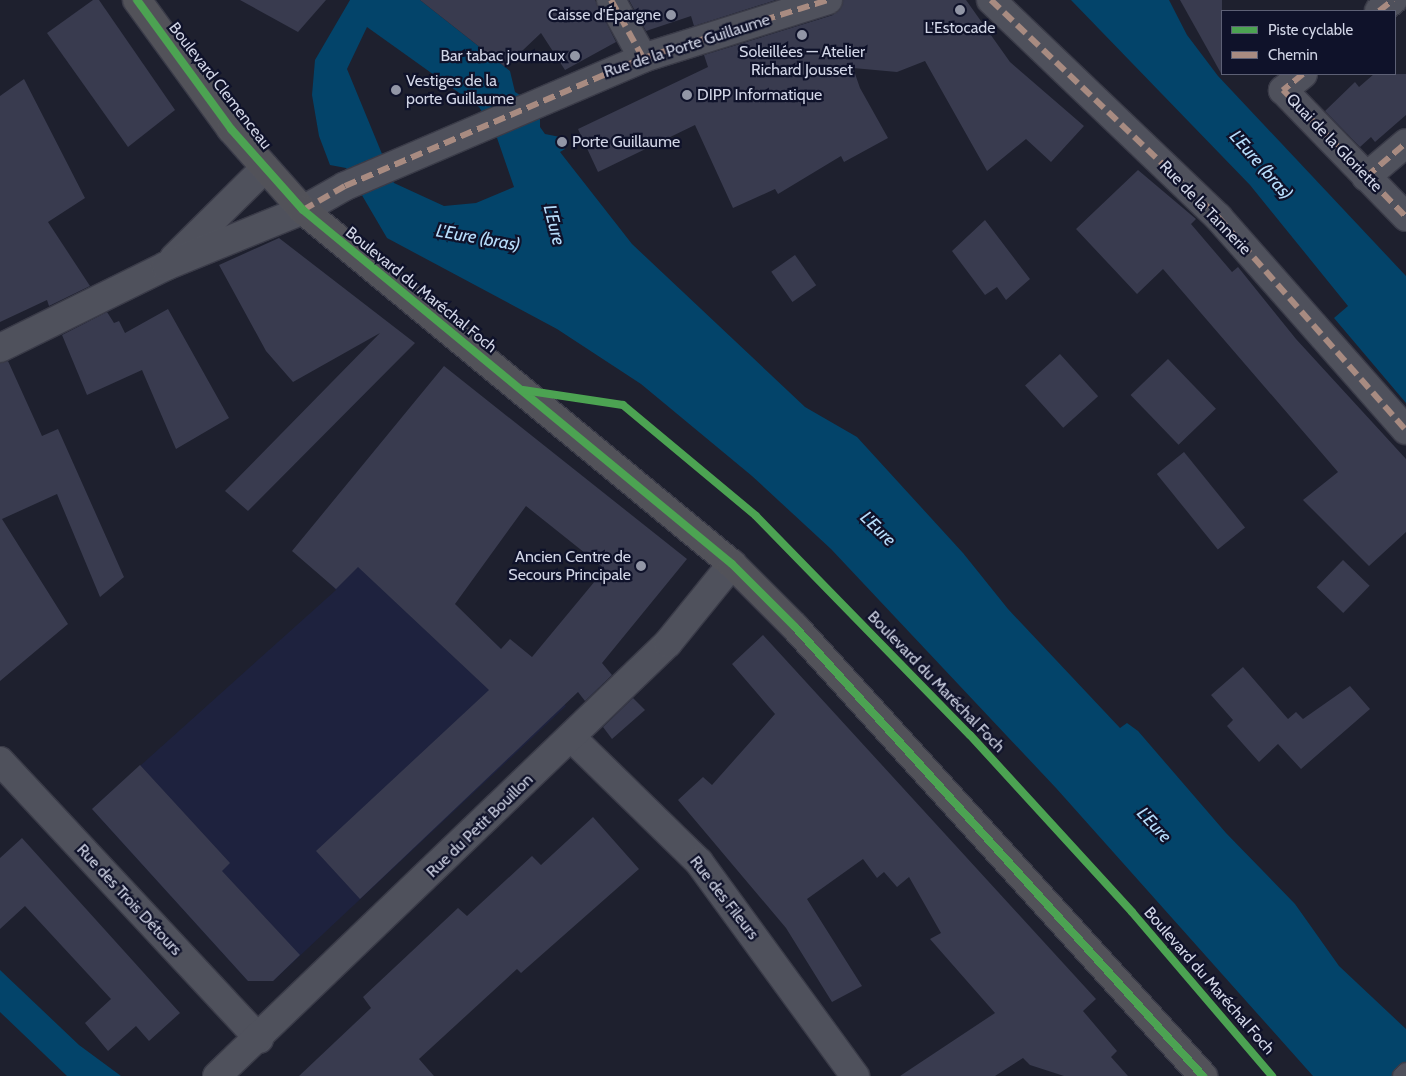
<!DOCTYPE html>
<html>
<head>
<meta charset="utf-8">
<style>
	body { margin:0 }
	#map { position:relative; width:1406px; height:1076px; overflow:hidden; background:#1e202e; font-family:Cabin,sans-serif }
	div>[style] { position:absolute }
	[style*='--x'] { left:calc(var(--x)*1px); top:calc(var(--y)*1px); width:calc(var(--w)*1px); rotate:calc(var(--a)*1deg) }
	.built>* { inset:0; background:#1e223e }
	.water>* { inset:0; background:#03446a }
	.building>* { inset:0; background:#393b4f; transform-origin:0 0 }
	.roads { filter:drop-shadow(1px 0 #3a3b48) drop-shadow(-1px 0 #3a3b48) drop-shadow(0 1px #3a3b48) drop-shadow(0 -1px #3a3b48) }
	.service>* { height:16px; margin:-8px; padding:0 8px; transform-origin:8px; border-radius:8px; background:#4f515c }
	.minor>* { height:28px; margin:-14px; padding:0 14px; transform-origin:14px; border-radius:14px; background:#4f515c }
	.tertiary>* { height:28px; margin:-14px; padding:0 14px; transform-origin:14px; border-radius:14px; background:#4f515c }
	.secondary>* { height:28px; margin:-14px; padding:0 14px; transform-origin:14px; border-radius:14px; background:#525259 }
	.quiet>* { height:6px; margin-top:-3px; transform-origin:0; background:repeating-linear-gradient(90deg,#a88b81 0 12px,transparent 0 18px) }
	.cycleway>* { height:8px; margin:-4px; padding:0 4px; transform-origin:4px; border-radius:4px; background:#4ca352 }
	.dots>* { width:14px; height:14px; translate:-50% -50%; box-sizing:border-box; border:2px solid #0f122a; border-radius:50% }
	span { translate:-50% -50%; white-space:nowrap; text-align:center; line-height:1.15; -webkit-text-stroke:4.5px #0f122a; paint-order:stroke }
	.poi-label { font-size:16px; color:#d1d5e6 }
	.right { translate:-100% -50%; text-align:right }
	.left { translate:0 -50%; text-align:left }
	.street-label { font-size:16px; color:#d1d5e6 }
	.water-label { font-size:18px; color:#b7ddfb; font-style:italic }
	.legend { position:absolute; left:1221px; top:10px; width:175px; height:65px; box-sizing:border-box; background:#0f122a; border:1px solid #5d6075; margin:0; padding:6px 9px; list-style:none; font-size:15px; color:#d1d5e6 }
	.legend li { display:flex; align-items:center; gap:10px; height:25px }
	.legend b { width:25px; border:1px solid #5d6075 }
</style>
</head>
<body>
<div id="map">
	<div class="built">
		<div style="clip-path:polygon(365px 528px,566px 706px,273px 981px,248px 981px,92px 809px,336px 590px,324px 578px)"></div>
	</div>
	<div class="water">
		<div style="clip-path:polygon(evenodd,350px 0,420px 0,510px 71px,515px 92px,540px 107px,540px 127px,545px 134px,560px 137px,565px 149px,560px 152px,632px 244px,805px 407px,857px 437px,963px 553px,1008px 609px,1120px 728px,1127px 723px,1138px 731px,1226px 833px,1295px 904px,1339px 966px,1406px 1029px,1406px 1076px,1313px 1076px,1056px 788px,831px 549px,752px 476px,641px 384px,557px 329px,387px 238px,346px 168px,330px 165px,319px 136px,312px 95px,315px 60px,350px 0,367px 27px,479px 107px,496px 135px,514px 187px,476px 203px,444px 206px,394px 183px,347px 69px,367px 27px)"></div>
		<div style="clip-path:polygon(1071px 0,1169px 0,1187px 35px,1218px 76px,1406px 276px,1406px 403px,1334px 318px,1348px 306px,1250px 185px)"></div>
		<div style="clip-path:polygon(0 970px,79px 1045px,121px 1076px,67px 1076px,0 1012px)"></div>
	</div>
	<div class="building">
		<div style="clip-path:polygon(93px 0,99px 0,175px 110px,128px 147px,47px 33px)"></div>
		<div style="clip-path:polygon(240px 0,326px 0,298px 32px)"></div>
		<div style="clip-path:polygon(420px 0,595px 0,616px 42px,565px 70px,541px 33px,505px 67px)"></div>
		<div style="clip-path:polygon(629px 0,776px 0,694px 26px,691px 16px,646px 31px)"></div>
		<div style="clip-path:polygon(843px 0,966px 0,1010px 62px,1084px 126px,1051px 162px,1026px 139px,987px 171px,925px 61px,897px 72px,853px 68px,860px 88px,888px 138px,844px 162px,841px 156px,778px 194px,775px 189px,733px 208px,695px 125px,598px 172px,578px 129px,708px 67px,704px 55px,833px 15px)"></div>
		<div style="clip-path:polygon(1180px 0,1222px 0,1222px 75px)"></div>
		<div style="clip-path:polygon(1374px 74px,1406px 74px,1406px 115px,1375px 142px,1371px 137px,1360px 147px,1325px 111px,1355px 82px,1359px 87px)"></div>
		<div style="clip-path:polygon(24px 79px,85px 198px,48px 222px,90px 286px,49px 306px,47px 300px,0 322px,0 96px)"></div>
		<div style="clip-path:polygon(1138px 170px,1196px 219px,1191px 224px,1232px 272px,1238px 267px,1296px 339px,1406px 459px,1406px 532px,1369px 566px,1303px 500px,1338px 472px,1163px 269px,1137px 294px,1076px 229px)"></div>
		<div style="clip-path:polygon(985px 220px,1030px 279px,1006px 300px,997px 287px,985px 295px,952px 251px)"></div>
		<div style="clip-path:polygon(279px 238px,415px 343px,248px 511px,225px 491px,380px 333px,293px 382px,266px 351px,219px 265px)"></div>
		<div style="left:795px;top:255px;width:37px;height:29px;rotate:55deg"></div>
		<div style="clip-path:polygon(168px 309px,229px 418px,176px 449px,142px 370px,87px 395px,62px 335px,107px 312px,114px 323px,119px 321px,125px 333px)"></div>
		<div style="left:1060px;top:354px;width:57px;height:47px;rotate:48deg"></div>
		<div style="left:1168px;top:359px;width:69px;height:52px;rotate:46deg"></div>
		<div style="clip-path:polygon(8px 361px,42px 436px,58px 429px,124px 577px,100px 597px,57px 494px,2px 519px,68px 624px,0 681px,0 363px)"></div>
		<div style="clip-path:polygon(evenodd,444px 366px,687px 559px,602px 663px,612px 675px,585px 701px,578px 692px,360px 899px,316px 851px,489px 690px,358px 567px,336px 589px,292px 551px,444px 366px,526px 506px,605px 569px,532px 657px,510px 639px,501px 649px,455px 604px,526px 506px)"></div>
		<div style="left:1184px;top:452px;width:97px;height:35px;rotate:51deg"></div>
		<div style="left:1343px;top:560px;width:37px;height:38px;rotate:44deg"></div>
		<div style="clip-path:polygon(763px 635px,1096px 999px,1083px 1011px,1117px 1051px,1111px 1057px,1128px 1076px,1064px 1076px,1030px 1065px,1023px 1058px,995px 1076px,900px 1076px,995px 1013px,930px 939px,941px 933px,909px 877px,897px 887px,884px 872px,877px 878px,863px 859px,807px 899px,862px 986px,832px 1002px,786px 928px,678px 800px,703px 777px,712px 785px,775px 714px,732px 664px)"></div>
		<div style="clip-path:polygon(1243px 667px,1288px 719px,1296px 712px,1303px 719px,1350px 686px,1370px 709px,1301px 769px,1278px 744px,1259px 762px,1227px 726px,1233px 720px,1211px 695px)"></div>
		<div style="clip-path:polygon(633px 698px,645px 710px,612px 739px,603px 727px)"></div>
		<div style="clip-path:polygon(140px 765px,230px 863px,222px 871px,300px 955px,273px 981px,248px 981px,92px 809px)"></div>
		<div style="clip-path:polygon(593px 817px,639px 869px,521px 973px,517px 969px,419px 1059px,434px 1076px,299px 1076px,371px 1008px,363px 997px,458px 908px,467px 916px,532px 856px,541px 865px)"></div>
		<div style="clip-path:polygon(22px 838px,180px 1013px,149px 1041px,136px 1026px,108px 1051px,85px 1023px,111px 999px,25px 906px,0 929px,0 858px)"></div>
	</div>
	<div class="roads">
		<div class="service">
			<div style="--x:1401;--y:1076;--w:7;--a:-45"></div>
		</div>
		<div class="minor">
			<div style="--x:611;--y:0;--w:66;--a:61.1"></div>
			<div style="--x:991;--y:0;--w:314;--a:43.7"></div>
			<div style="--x:1218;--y:217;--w:284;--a:48.6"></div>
			<div style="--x:1379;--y:11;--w:18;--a:-38"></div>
			<div style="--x:1303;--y:74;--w:26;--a:141"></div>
			<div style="--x:1283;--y:90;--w:177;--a:45.9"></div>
			<div style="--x:1366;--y:177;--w:52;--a:-40.4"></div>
			<div style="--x:303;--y:210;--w:48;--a:-29.7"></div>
			<div style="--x:345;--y:186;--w:324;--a:-23.2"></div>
			<div style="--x:643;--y:58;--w:194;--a:-17.4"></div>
			<div style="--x:572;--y:738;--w:177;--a:44.3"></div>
			<div style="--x:699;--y:862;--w:265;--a:53.9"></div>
			<div style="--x:0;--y:761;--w:380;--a:47"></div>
			<div style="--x:217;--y:1076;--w:625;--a:-43.83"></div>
			<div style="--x:668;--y:643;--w:102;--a:-51"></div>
		</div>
		<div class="tertiary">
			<div style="--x:174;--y:258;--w:128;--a:-44.7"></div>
			<div style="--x:0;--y:348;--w:185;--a:-26.3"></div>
			<div style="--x:166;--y:266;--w:148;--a:-22.2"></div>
		</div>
		<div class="secondary">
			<div style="--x:137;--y:0;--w:160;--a:53.9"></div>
			<div style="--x:231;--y:129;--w:108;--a:48.4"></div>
			<div style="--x:303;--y:210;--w:556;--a:39.53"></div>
			<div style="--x:732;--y:564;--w:89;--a:45"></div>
			<div style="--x:795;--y:627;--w:607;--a:47.74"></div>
		</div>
	</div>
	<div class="quiet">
		<div style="--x:611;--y:0;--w:66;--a:61.1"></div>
		<div style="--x:991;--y:0;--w:314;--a:43.7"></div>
		<div style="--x:1218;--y:217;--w:284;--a:48.6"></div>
		<div style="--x:1379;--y:11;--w:18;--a:-38"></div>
		<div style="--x:1303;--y:74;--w:26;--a:141"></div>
		<div style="--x:1283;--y:90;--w:177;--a:45.9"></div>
		<div style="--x:1366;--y:177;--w:52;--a:-40.4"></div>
		<div style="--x:303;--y:210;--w:48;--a:-29.7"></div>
		<div style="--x:345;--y:186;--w:324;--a:-23.2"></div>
		<div style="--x:643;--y:58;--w:194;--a:-17.4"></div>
	</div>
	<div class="cycleway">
		<div style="--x:137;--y:0;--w:160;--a:53.9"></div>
		<div style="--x:231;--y:129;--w:108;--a:48.4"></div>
		<div style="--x:303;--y:210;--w:556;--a:39.53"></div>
		<div style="--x:732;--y:564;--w:89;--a:45"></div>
		<div style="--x:795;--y:627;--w:607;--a:47.74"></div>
		<div style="--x:523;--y:390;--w:101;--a:8.5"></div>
		<div style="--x:623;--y:405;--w:173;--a:39.8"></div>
		<div style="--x:756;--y:516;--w:306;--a:45.7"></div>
		<div style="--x:970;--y:735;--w:240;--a:47.5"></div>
		<div style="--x:1132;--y:912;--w:216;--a:49.5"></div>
	</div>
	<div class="dots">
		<div style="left:960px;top:10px;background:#9296a6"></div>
		<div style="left:671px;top:15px;background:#9296a6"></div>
		<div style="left:802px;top:35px;background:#9296a6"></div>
		<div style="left:575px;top:56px;background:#9296a6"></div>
		<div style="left:396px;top:90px;background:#9296a6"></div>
		<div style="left:687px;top:95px;background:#9296a6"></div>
		<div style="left:562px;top:142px;background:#9296a6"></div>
		<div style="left:641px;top:566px;background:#9296a6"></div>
	</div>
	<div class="poi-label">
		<span class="right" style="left:661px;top:15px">Caisse d'Épargne</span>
		<span style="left:960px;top:28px">L'Estocade</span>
		<span style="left:802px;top:61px">Soleillées — Atelier<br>Richard Jousset</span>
		<span class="right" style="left:565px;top:56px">Bar tabac journaux</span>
		<span class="left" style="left:406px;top:90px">Vestiges de la<br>porte Guillaume</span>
		<span class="left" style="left:697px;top:95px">DIPP Informatique</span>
		<span class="left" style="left:572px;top:142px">Porte Guillaume</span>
		<span class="right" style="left:631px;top:566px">Ancien Centre de<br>Secours Principale</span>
	</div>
	<div class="street-label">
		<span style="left:687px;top:46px;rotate:-18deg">Rue de la Porte Guillaume</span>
		<span style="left:220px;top:86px;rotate:52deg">Boulevard Clemenceau</span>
		<span style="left:1334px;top:143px;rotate:46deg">Quai de la Gloriette</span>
		<span style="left:1205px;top:208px;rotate:46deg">Rue de la Tannerie</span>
		<span style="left:421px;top:290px;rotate:39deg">Boulevard du Maréchal Foch</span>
		<span style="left:936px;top:682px;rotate:46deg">Boulevard du Maréchal Foch</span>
		<span style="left:480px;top:826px;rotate:-44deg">Rue du Petit Bouillon</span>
		<span style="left:724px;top:898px;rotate:52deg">Rue des Fileurs</span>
		<span style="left:129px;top:900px;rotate:47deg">Rue des Trois Détours</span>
		<span style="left:1209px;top:981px;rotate:49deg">Boulevard du Maréchal Foch</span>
	</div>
	<div class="water-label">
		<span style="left:1261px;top:165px;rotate:49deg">L'Eure (bras)</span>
		<span style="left:554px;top:225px;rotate:76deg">L'Eure</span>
		<span style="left:478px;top:238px;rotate:10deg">L'Eure (bras)</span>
		<span style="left:878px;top:529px;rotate:44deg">L'Eure</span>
		<span style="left:1154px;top:825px;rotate:47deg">L'Eure</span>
	</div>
	<ul class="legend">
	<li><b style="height:6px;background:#4ca352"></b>Piste cyclable</li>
	<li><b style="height:6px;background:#a88b81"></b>Chemin</li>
	</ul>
</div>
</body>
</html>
